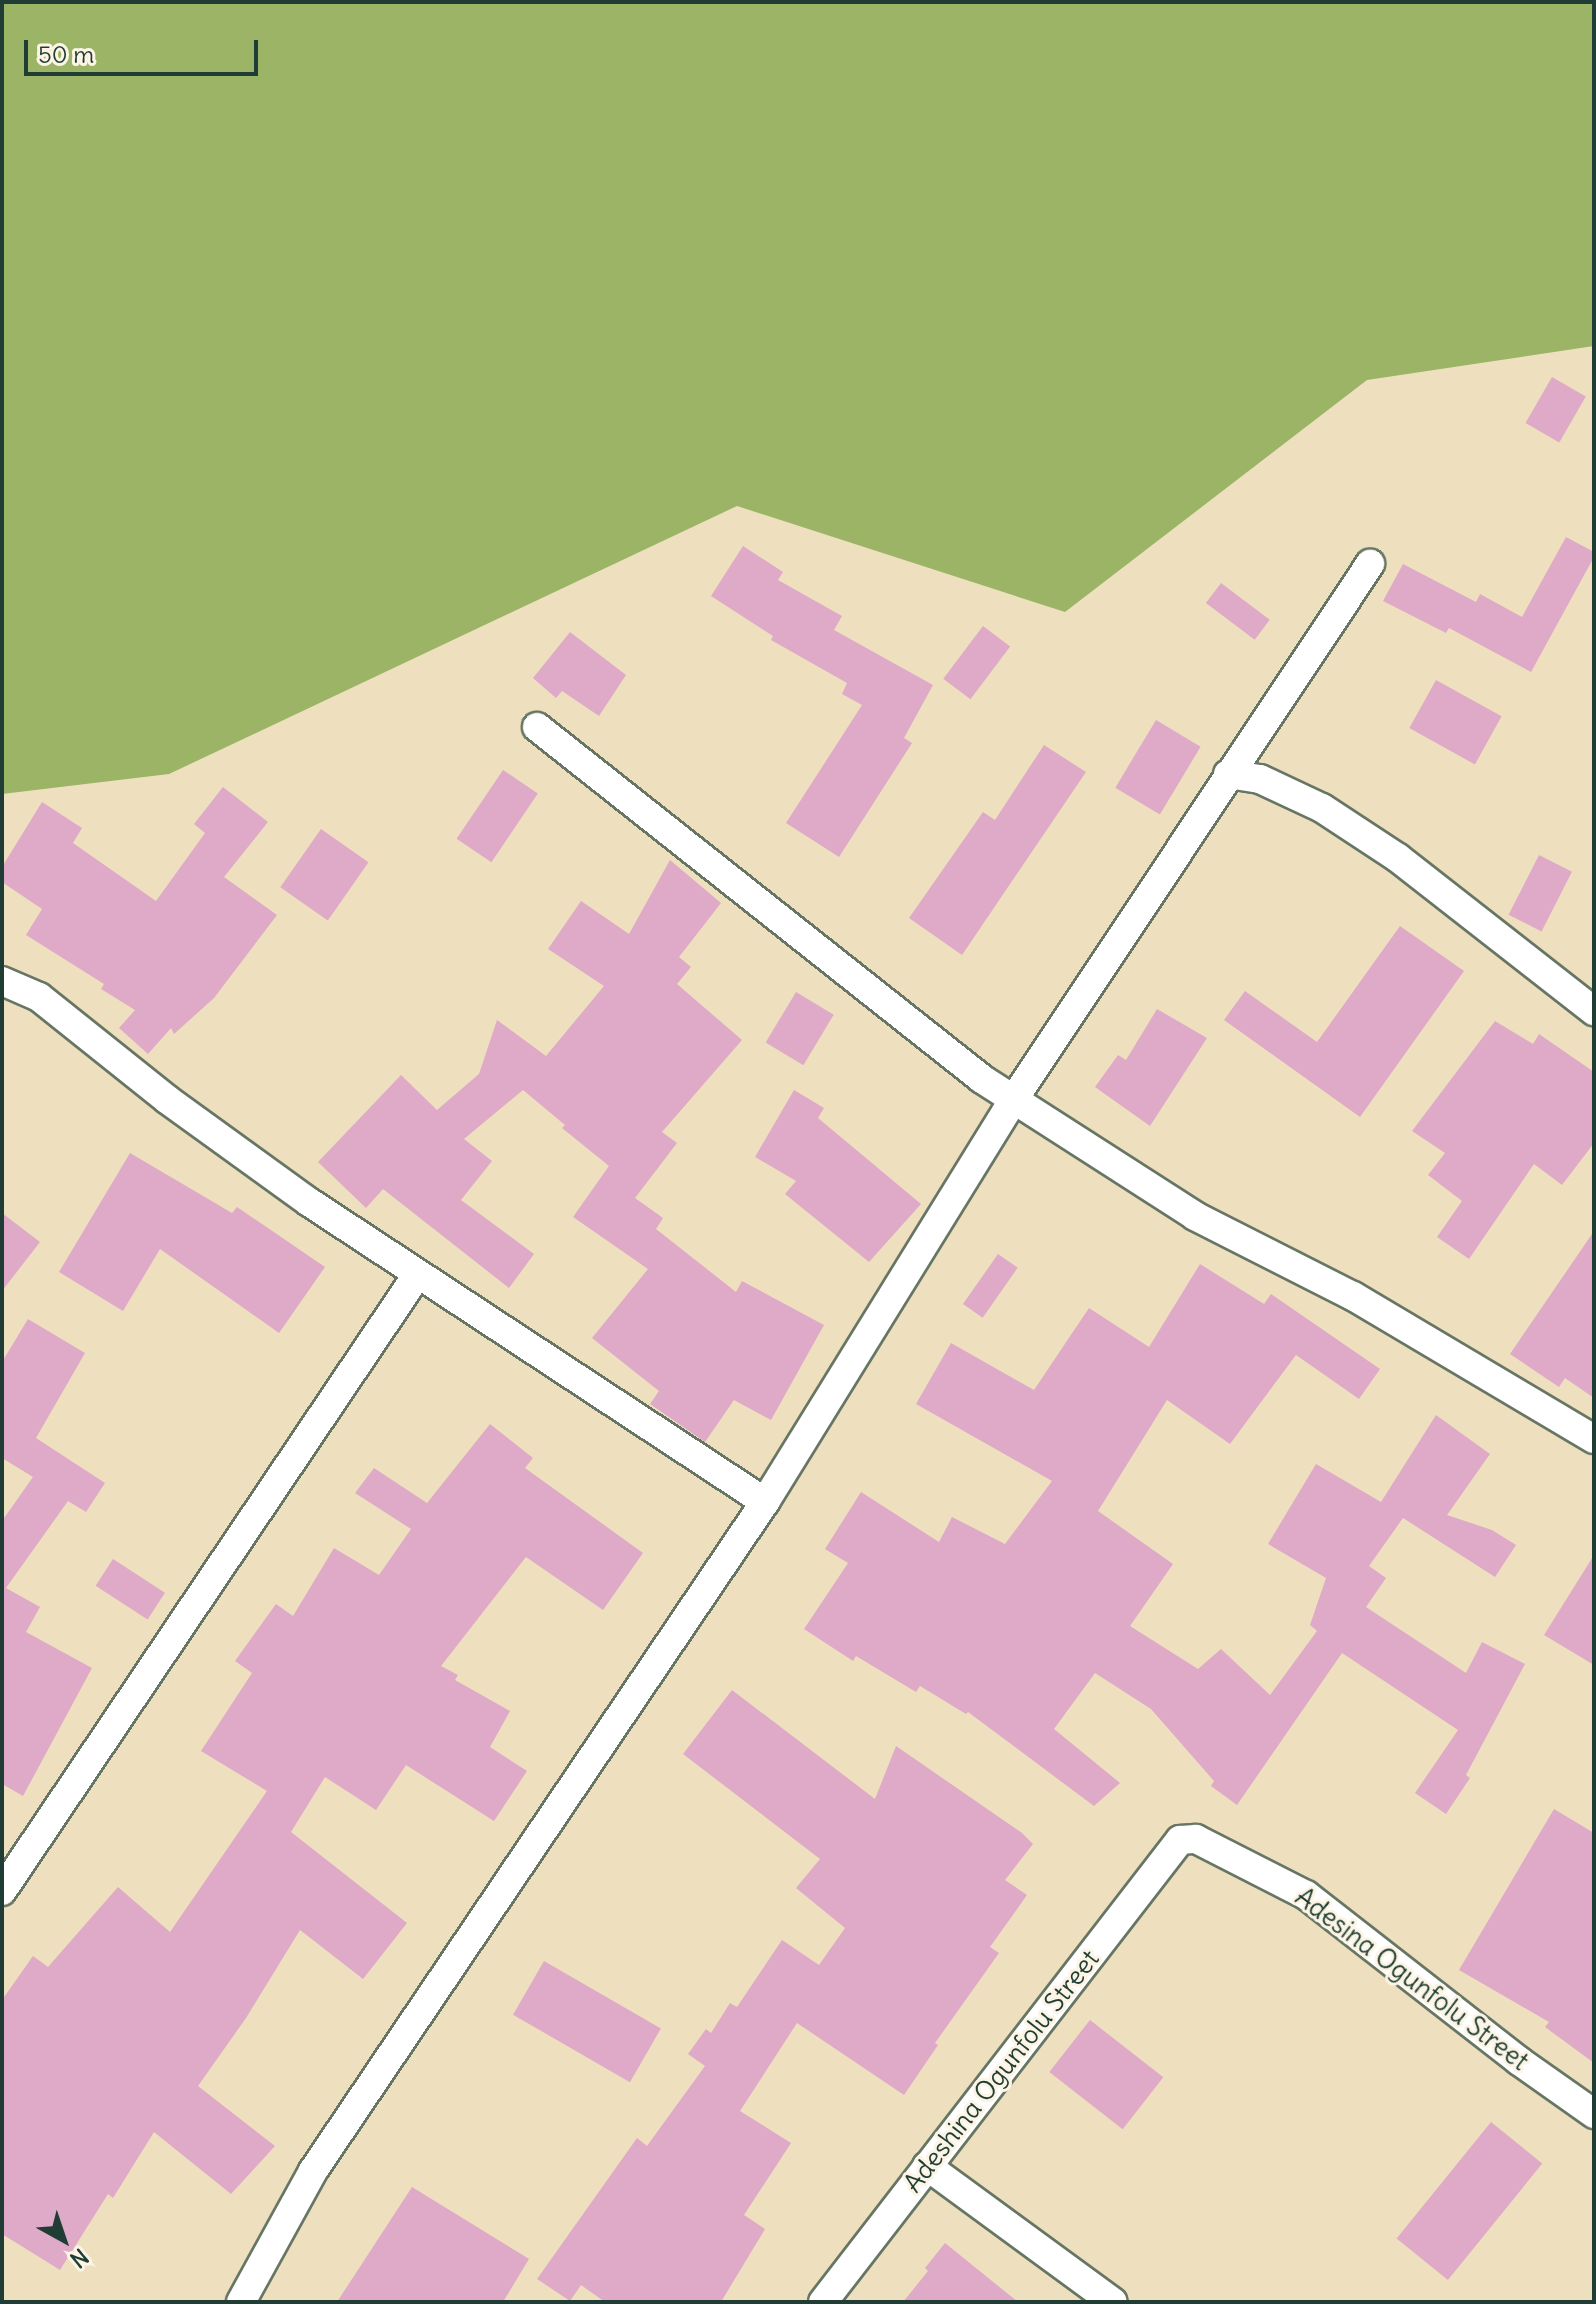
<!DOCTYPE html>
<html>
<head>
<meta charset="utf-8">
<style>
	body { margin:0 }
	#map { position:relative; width:1596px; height:2304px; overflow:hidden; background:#eee0be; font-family:Delius,sans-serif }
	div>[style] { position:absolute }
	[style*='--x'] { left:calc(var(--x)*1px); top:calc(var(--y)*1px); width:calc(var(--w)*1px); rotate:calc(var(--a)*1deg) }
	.forest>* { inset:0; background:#9bb466 }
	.building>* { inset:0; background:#dfa9c8; transform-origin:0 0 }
	.roads { filter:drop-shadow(2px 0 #677664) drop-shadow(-2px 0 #677664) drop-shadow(0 2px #677664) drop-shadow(0 -2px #677664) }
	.minor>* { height:28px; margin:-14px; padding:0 14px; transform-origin:14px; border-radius:14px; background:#fff }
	span { translate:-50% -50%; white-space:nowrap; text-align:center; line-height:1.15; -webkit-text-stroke:6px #fcf5e5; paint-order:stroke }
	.street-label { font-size:26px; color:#1f3d34 }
	.frame { position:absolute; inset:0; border:4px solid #1f3d34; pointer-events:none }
	.north { position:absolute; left:24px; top:2200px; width:80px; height:80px; -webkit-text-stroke:6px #fcf5e5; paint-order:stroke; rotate:140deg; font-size:22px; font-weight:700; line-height:32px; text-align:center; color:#1f3d34 }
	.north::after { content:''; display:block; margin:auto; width:28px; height:36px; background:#1f3d34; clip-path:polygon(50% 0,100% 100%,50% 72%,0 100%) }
	.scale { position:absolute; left:24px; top:40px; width:234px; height:36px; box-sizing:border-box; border:4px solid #1f3d34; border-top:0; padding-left:10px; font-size:24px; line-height:28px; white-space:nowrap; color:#1f3d34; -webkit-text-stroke:6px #fcf5e5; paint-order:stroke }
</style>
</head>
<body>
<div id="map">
	<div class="forest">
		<div style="clip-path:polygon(2px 2px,1594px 2px,1594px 346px,1367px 380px,1065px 612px,737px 506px,169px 774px,2px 794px)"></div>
	</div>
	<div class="building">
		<div style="left:1552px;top:377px;width:39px;height:53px;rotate:30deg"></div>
		<div style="clip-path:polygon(1566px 537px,1594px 552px,1594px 557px,1531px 672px,1449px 628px,1446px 633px,1383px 601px,1403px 564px,1476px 602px,1480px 594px,1522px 617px)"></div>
		<div style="clip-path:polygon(743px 546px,783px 572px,778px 580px,842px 616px,834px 630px,933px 685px,904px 738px,912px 743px,839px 857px,786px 823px,862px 705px,842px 694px,847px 683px,771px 640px,773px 636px,711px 596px)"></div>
		<div style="left:1221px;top:583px;width:61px;height:25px;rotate:37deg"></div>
		<div style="left:983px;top:626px;width:34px;height:66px;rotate:37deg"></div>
		<div style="clip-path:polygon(570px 632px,626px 675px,599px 716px,562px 691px,556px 698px,533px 678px)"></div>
		<div style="left:1436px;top:680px;width:75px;height:55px;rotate:29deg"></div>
		<div style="left:1156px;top:720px;width:52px;height:79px;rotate:31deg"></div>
		<div style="clip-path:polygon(1044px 745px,1086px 772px,962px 955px,909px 918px,983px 812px,995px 820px)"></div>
		<div style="left:503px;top:770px;width:42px;height:83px;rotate:34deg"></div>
		<div style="clip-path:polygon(223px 787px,268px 822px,224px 877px,277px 915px,214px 998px,174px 1034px,171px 1028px,148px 1054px,119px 1028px,135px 1010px,101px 989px,104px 984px,26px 935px,42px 909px,2px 882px,2px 867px,42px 802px,82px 828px,73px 843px,156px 901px,205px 833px,194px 824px)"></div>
		<div style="left:321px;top:829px;width:58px;height:71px;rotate:35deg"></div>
		<div style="left:1539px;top:855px;width:37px;height:67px;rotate:27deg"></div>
		<div style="clip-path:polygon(670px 860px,721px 903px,679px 957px,691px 967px,677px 984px,742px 1040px,662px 1132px,677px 1143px,635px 1198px,663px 1218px,656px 1229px,736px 1292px,742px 1281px,824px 1325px,771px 1420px,734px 1400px,705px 1442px,650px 1404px,659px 1391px,592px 1338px,648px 1269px,573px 1217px,609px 1166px,562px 1128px,565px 1125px,523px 1090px,464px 1139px,492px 1161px,461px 1200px,534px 1254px,509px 1288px,383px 1189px,366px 1208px,318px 1162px,401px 1075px,437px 1110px,479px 1074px,497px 1020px,546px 1056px,604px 986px,548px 949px,581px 901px,629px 934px)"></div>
		<div style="clip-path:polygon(1400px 926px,1464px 971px,1360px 1117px,1224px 1020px,1245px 991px,1317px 1042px)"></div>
		<div style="left:796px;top:992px;width:44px;height:59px;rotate:31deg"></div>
		<div style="clip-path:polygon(1157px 1009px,1207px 1038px,1150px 1126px,1095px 1087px,1118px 1055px,1126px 1060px)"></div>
		<div style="clip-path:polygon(1495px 1021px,1533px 1044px,1539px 1034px,1594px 1072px,1594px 1143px,1562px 1185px,1534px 1164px,1469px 1259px,1437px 1237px,1462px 1201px,1428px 1175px,1445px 1153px,1412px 1131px)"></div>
		<div style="clip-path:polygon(794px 1090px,824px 1108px,818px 1118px,921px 1204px,869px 1262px,785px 1194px,796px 1181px,755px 1157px)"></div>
		<div style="clip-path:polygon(130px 1153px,232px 1213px,237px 1207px,325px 1267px,279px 1333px,160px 1249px,123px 1311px,59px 1272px)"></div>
		<div style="clip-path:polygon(2px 1213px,40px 1242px,2px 1291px)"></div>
		<div style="clip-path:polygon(1594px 1231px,1594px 1398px,1565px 1378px,1559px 1387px,1510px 1354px)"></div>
		<div style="left:998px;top:1254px;width:24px;height:61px;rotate:35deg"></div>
		<div style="clip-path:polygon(1200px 1264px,1264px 1304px,1271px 1294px,1380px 1369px,1359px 1399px,1296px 1355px,1230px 1444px,1167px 1400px,1098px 1511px,1173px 1564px,1130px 1626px,1198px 1669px,1221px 1649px,1270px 1695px,1317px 1631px,1310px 1625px,1326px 1578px,1268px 1544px,1316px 1464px,1381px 1502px,1436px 1415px,1490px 1454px,1447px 1515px,1492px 1530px,1516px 1545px,1495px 1577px,1403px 1518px,1369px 1566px,1386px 1578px,1366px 1607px,1466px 1673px,1482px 1642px,1525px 1664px,1466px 1775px,1470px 1778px,1446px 1814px,1415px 1793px,1458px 1730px,1342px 1653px,1237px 1805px,1211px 1786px,1214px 1781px,1151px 1709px,1095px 1673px,1054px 1729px,1120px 1783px,1094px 1806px,968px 1712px,966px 1714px,920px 1686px,916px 1692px,856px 1656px,853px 1661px,804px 1629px,848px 1563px,825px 1549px,861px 1492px,939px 1542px,952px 1517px,1005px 1544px,1052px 1481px,916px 1404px,951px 1343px,1034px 1390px,1089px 1308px,1149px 1347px)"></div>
		<div style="clip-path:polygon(28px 1319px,85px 1353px,36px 1438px,105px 1483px,86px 1512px,68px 1501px,6px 1588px,40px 1607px,26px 1632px,92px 1668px,23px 1796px,2px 1784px,2px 1521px,33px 1477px,2px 1458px,2px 1362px)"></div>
		<div style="clip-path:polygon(490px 1424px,533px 1458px,525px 1468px,643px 1553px,603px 1610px,526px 1557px,441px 1666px,458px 1675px,455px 1680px,510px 1711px,490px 1747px,527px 1771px,494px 1821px,406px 1765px,376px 1810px,325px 1777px,291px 1832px,407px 1923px,363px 1979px,300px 1930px,246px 2018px,198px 2086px,275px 2146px,231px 2194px,154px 2132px,113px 2198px,108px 2194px,60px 2270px,2px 2234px,2px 2000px,33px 1956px,48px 1967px,118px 1887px,170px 1932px,267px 1791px,201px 1751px,252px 1673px,235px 1661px,276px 1604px,293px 1616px,334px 1548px,379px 1575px,411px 1529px,355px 1493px,374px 1468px,427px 1503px)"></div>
		<div style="clip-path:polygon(1594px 1555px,1594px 1665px,1544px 1635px)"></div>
		<div style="left:113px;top:1559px;width:62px;height:32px;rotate:33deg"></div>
		<div style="clip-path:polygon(732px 1690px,875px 1799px,896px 1746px,1022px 1833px,1033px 1844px,1005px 1880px,1027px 1895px,990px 1947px,999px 1953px,935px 2043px,938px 2045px,904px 2095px,797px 2023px,740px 2111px,791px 2143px,744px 2215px,765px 2229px,721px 2302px,605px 2302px,581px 2285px,570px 2301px,537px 2279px,637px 2138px,647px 2146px,705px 2066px,688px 2054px,706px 2029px,711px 2033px,730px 2003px,737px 2007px,782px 1940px,819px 1965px,845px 1928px,796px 1888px,820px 1859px,683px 1754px)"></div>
		<div style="clip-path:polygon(1554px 1809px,1594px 1833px,1594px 2063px,1545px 2027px,1549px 2022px,1459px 1970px)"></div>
		<div style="left:544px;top:1961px;width:135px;height:62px;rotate:30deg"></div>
		<div style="left:1090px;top:2020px;width:93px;height:66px;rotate:38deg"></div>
		<div style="left:1491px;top:2122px;width:66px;height:150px;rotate:39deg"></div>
		<div style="clip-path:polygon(412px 2187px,529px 2259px,503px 2302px,337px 2302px)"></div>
		<div style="clip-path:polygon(945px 2243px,1018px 2302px,903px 2302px,928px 2271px,925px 2268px)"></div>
	</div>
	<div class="roads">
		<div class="minor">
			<div style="--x:537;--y:727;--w:567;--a:38.34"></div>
			<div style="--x:982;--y:1079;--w:253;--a:32.7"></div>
			<div style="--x:1195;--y:1216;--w:177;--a:26.9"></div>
			<div style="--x:1353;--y:1296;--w:280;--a:30.7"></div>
			<div style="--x:1228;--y:774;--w:32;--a:9"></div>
			<div style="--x:1260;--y:779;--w:68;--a:25.1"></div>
			<div style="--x:1322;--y:808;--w:91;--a:33.3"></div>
			<div style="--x:1398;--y:858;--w:249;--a:38"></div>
			<div style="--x:2;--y:981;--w:40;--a:23.4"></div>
			<div style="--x:39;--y:997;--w:165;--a:38.6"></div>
			<div style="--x:168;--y:1100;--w:174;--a:35.9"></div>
			<div style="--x:309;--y:1202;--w:546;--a:33.34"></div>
			<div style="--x:2;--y:1891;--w:743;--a:-56.03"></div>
			<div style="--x:927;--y:2166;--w:230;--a:36.2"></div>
			<div style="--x:241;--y:2302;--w:149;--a:-61.2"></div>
			<div style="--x:313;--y:2171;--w:807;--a:-55.96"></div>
			<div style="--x:765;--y:1502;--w:474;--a:-58.3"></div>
			<div style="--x:1014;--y:1099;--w:643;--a:-56.36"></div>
			<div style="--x:823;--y:2302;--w:584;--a:-52.31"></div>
			<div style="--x:1180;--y:1840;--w:16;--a:-4"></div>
			<div style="--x:1196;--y:1839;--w:123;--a:27"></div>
			<div style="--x:1306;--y:1895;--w:270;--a:37.9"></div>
			<div style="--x:1519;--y:2061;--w:92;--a:35.2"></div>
		</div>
	</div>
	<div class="street-label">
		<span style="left:1412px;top:1979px;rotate:37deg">Adesina Ogunfolu Street</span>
		<span style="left:1001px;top:2071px;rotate:-52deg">Adeshina Ogunfolu Street</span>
	</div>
	<div class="frame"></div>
	<div class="north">N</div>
	<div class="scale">50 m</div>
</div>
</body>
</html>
